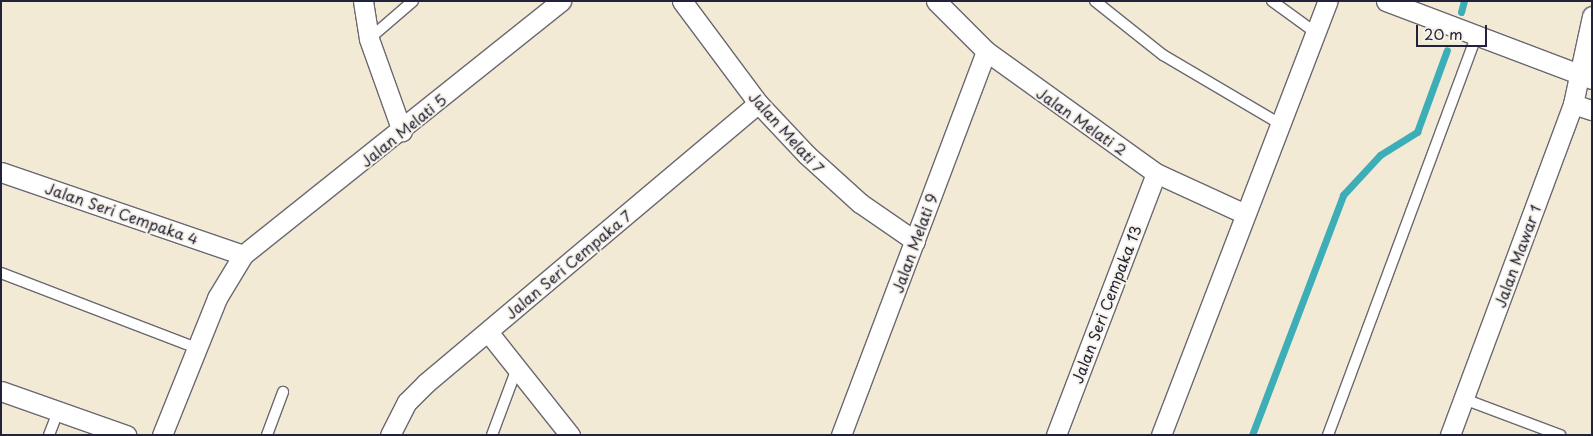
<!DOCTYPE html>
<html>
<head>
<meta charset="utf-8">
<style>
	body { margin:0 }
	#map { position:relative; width:1593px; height:436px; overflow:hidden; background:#f2ead5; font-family:"Playpen Sans",sans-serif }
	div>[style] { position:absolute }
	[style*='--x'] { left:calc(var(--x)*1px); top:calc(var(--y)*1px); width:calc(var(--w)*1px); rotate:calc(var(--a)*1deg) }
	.stream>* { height:7px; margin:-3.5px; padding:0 3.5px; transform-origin:3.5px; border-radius:3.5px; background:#3daeb8 }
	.roads { filter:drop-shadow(1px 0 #6b6871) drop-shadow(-1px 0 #6b6871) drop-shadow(0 1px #6b6871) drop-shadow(0 -1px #6b6871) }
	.service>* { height:10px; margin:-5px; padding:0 5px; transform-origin:5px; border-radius:5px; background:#fff }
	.minor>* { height:19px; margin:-9.5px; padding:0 9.5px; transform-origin:9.5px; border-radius:9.5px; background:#fff }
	span { translate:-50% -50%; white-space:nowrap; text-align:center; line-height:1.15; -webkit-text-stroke:4px #f7f3e8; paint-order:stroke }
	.street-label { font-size:15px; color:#22223b }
	.frame { position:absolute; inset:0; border:2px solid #22223b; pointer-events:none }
	.scale { position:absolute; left:1416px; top:25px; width:71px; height:22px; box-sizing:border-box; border:2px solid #22223b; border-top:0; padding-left:6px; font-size:15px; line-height:18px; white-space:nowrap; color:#22223b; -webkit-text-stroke:4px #f7f3e8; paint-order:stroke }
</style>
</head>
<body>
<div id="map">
	<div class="stream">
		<div style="--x:1461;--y:12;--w:11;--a:-75"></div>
		<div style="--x:1252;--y:435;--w:257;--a:-69.2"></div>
		<div style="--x:1343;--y:195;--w:54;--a:-47.2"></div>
		<div style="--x:1380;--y:155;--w:44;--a:-31.9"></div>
		<div style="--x:1417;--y:132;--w:87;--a:-69.9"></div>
	</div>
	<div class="roads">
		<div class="service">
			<div style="--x:1095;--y:1;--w:87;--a:38.5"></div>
			<div style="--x:1163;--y:55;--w:136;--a:30.5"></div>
			<div style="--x:1272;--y:1;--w:54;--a:36"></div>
			<div style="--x:369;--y:39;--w:58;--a:-40.8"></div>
			<div style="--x:1;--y:273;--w:209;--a:21"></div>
			<div style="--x:1464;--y:399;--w:103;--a:20.6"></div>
			<div style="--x:49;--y:435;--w:25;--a:-69"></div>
			<div style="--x:267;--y:435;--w:46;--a:-69.6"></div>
			<div style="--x:492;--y:435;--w:72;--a:-69.5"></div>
			<div style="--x:1328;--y:435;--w:426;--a:-69.6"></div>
		</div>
		<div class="minor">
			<div style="--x:363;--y:1;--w:38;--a:81"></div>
			<div style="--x:369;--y:39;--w:98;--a:70.3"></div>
			<div style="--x:682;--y:1;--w:127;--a:53.3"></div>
			<div style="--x:758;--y:103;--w:71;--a:46.7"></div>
			<div style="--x:807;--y:155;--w:72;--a:42.2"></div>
			<div style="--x:860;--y:203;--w:67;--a:34.6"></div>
			<div style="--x:936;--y:1;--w:71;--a:45"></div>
			<div style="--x:986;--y:51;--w:209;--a:35.7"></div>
			<div style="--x:1156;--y:173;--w:98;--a:24.7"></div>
			<div style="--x:1386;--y:1;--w:220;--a:20.7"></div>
			<div style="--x:1573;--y:104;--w:20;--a:18"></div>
			<div style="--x:1;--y:172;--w:256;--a:18.9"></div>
			<div style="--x:488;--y:332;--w:132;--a:51.5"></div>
			<div style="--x:1;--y:391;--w:133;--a:19.4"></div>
			<div style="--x:162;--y:435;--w:148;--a:-68.1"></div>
			<div style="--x:217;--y:298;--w:50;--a:-58.8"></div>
			<div style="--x:243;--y:255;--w:407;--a:-38.6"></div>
			<div style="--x:390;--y:435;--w:37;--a:-63"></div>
			<div style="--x:407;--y:402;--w:27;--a:-45"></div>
			<div style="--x:426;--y:383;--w:434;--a:-40.1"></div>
			<div style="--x:841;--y:435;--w:410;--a:-69.3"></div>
			<div style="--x:1056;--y:435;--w:280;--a:-69.1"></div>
			<div style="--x:1161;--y:435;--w:465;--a:-69"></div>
			<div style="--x:1450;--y:435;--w:353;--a:-69.6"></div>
			<div style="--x:1573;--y:104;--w:90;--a:-77.8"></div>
		</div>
	</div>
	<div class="street-label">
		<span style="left:1082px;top:121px;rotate:35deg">Jalan Melati 2</span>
		<span style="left:403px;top:130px;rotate:-39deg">Jalan Melati 5</span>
		<span style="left:787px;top:132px;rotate:48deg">Jalan Melati 7</span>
		<span style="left:122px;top:213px;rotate:19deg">Jalan Seri Cempaka 4</span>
		<span style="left:914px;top:243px;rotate:-70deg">Jalan Melati 9</span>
		<span style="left:1517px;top:256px;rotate:-70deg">Jalan Mawar 1</span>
		<span style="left:568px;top:264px;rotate:-40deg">Jalan Seri Cempaka 7</span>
		<span style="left:1106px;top:304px;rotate:-69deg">Jalan Seri Cempaka 13</span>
	</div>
	<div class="frame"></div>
	<div class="scale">20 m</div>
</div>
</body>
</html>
